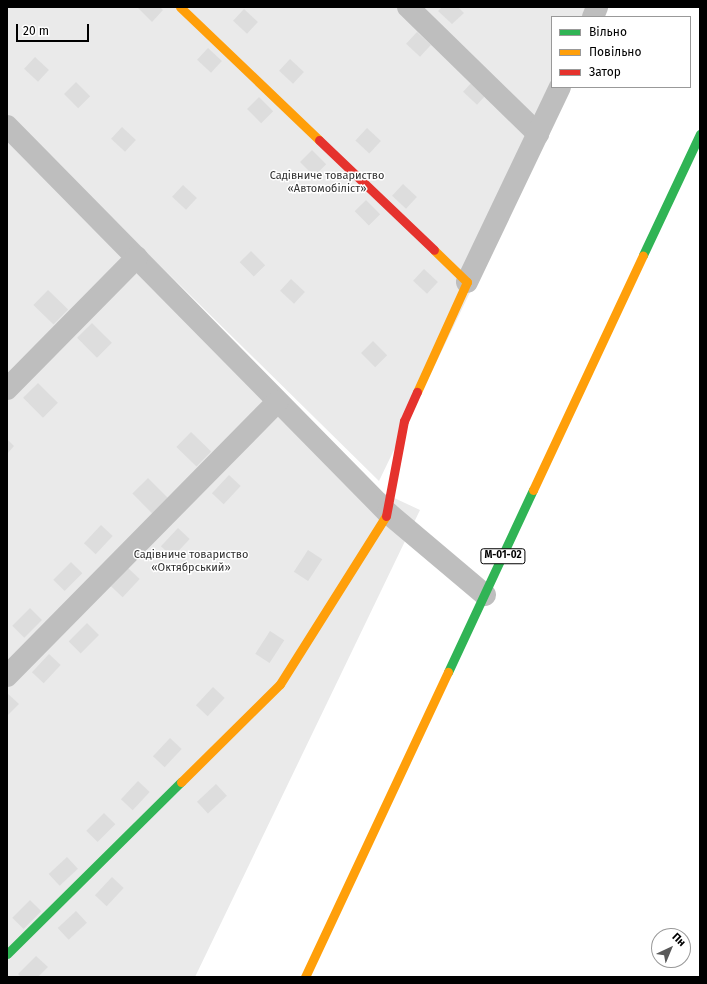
<!DOCTYPE html>
<html>
<head>
<meta charset="utf-8">
<style>
	body { margin:0 }
	#map { position:relative; width:707px; height:984px; overflow:hidden; background:#fff; font-family:"Fira Sans",sans-serif }
	div>[style] { position:absolute }
	[style*='--x'] { left:calc(var(--x)*1px); top:calc(var(--y)*1px); width:calc(var(--w)*1px); rotate:calc(var(--a)*1deg) }
	.green>* { inset:0; background:#eaeaea }
	.building>* { inset:0; background:#ddd; transform-origin:0 0 }
	.street>* { height:22px; margin:-11px; padding:0 11px; transform-origin:11px; border-radius:11px; background:#bebebe }
	.fast>* { height:9px; margin:-4.5px; padding:0 4.5px; transform-origin:4.5px; border-radius:4.5px; background:#30b455 }
	.slow>* { height:9px; margin:-4.5px; padding:0 4.5px; transform-origin:4.5px; border-radius:4.5px; background:#ff9f0a }
	.jam>* { height:9px; margin:-4.5px; padding:0 4.5px; transform-origin:4.5px; border-radius:4.5px; background:#e5322d }
	span { translate:-50% -50%; white-space:nowrap; text-align:center; line-height:1.15; -webkit-text-stroke:3px #fff; paint-order:stroke }
	.shield-label span { padding:1px 3px; background:#fff; border:1px solid; border-radius:3px; -webkit-text-stroke-width:0 }
	.shield-label { font-size:10px; color:#000; font-weight:700 }
	.park-label { font-size:11px; color:#303030 }
	.frame { position:absolute; inset:0; border:8px solid #000; pointer-events:none }
	.legend { position:absolute; left:551px; top:16px; width:140px; height:72px; box-sizing:border-box; background:#fff; border:1px solid #999; margin:0; padding:5px 7px; list-style:none; font-size:12px; color:#000 }
	.legend li { display:flex; align-items:center; gap:8px; height:20px }
	.legend b { width:20px; border:1px solid #999 }
	.north { position:absolute; left:651px; top:928px; width:40px; height:40px; box-sizing:border-box; background:#fff; border:1px solid #999; border-radius:50%; rotate:44deg; font-size:11px; font-weight:700; line-height:16px; text-align:center; color:#000 }
	.north::after { content:''; display:block; margin:auto; width:14px; height:18px; background:#595959; clip-path:polygon(50% 0,100% 100%,50% 72%,0 100%) }
	.scale { position:absolute; left:16px; top:24px; width:73px; height:18px; box-sizing:border-box; border:2px solid #000; border-top:0; padding-left:5px; font-size:12px; line-height:14px; white-space:nowrap; color:#000; -webkit-text-stroke:3px #fff; paint-order:stroke }
</style>
</head>
<body>
<div id="map">
	<div class="green">
		<div style="clip-path:polygon(7px 7px,608px 7px,603px 17px,552px 17px,552px 87px,569px 87px,379px 481px,7px 115px)"></div>
		<div style="clip-path:polygon(7px 127px,377px 490px,420px 510px,195px 977px,7px 977px)"></div>
	</div>
	<div class="building">
		<div style="clip-path:polygon(139px 7px,160px 7px,163px 10px,152px 22px,138px 8px)"></div>
		<div style="clip-path:polygon(442px 7px,458px 7px,464px 13px,452px 24px,438px 11px)"></div>
		<div style="left:244px;top:9px;width:19px;height:16px;rotate:43deg"></div>
		<div style="left:417px;top:32px;width:19px;height:16px;rotate:43deg"></div>
		<div style="left:208px;top:48px;width:19px;height:16px;rotate:43deg"></div>
		<div style="left:35px;top:57px;width:19px;height:16px;rotate:43deg"></div>
		<div style="left:290px;top:59px;width:19px;height:16px;rotate:43deg"></div>
		<div style="left:474px;top:80px;width:19px;height:16px;rotate:43deg"></div>
		<div style="left:76px;top:82px;width:20px;height:17px;rotate:45deg"></div>
		<div style="left:259px;top:97px;width:20px;height:17px;rotate:45deg"></div>
		<div style="left:122px;top:127px;width:19px;height:16px;rotate:43deg"></div>
		<div style="left:367px;top:128px;width:19px;height:17px;rotate:43deg"></div>
		<div style="left:312px;top:150px;width:20px;height:17px;rotate:45deg"></div>
		<div style="left:403px;top:184px;width:19px;height:16px;rotate:43deg"></div>
		<div style="left:183px;top:185px;width:19px;height:16px;rotate:43deg"></div>
		<div style="left:366px;top:200px;width:20px;height:16px;rotate:45deg"></div>
		<div style="left:251px;top:251px;width:20px;height:16px;rotate:45deg"></div>
		<div style="left:424px;top:269px;width:19px;height:16px;rotate:43deg"></div>
		<div style="left:291px;top:279px;width:19px;height:16px;rotate:43deg"></div>
		<div style="left:48px;top:290px;width:28px;height:21px;rotate:44deg"></div>
		<div style="left:92px;top:323px;width:28px;height:21px;rotate:45deg"></div>
		<div style="left:373px;top:341px;width:20px;height:17px;rotate:45deg"></div>
		<div style="left:38px;top:383px;width:28px;height:21px;rotate:45deg"></div>
		<div style="left:191px;top:432px;width:28px;height:21px;rotate:44deg"></div>
		<div style="clip-path:polygon(7px 439px,14px 446px,7px 454px)"></div>
		<div style="left:229px;top:475px;width:16px;height:25px;rotate:43deg"></div>
		<div style="left:148px;top:478px;width:30px;height:22px;rotate:45deg"></div>
		<div style="left:101px;top:525px;width:16px;height:25px;rotate:43deg"></div>
		<div style="left:178px;top:528px;width:16px;height:25px;rotate:43deg"></div>
		<div style="left:308px;top:550px;width:17px;height:26px;rotate:33deg"></div>
		<div style="left:71px;top:562px;width:16px;height:25px;rotate:45deg"></div>
		<div style="left:128px;top:568px;width:16px;height:25px;rotate:43deg"></div>
		<div style="left:30px;top:608px;width:17px;height:25px;rotate:45deg"></div>
		<div style="left:87px;top:623px;width:17px;height:26px;rotate:45deg"></div>
		<div style="left:270px;top:631px;width:17px;height:27px;rotate:33deg"></div>
		<div style="left:49px;top:654px;width:16px;height:25px;rotate:43deg"></div>
		<div style="left:213px;top:687px;width:16px;height:25px;rotate:43deg"></div>
		<div style="clip-path:polygon(7px 693px,19px 704px,7px 716px)"></div>
		<div style="left:170px;top:738px;width:16px;height:25px;rotate:43deg"></div>
		<div style="left:138px;top:781px;width:16px;height:25px;rotate:43deg"></div>
		<div style="left:216px;top:784px;width:16px;height:26px;rotate:47deg"></div>
		<div style="left:104px;top:813px;width:16px;height:25px;rotate:45deg"></div>
		<div style="left:67px;top:857px;width:16px;height:25px;rotate:47deg"></div>
		<div style="left:112px;top:877px;width:16px;height:25px;rotate:43deg"></div>
		<div style="left:30px;top:900px;width:16px;height:25px;rotate:45deg"></div>
		<div style="left:76px;top:911px;width:16px;height:25px;rotate:47deg"></div>
		<div style="clip-path:polygon(36px 956px,48px 967px,38px 977px,21px 977px,18px 974px)"></div>
	</div>
	<div class="street">
		<div style="--x:408;--y:7;--w:182;--a:44.3"></div>
		<div style="--x:593;--y:17;--w:11;--a:-68"></div>
		<div style="--x:7;--y:126;--w:543;--a:45.45"></div>
		<div style="--x:388;--y:513;--w:127;--a:40.2"></div>
		<div style="--x:467;--y:282;--w:216;--a:-64.5"></div>
		<div style="--x:7;--y:389;--w:185;--a:-45.4"></div>
		<div style="--x:7;--y:676;--w:385;--a:-45.4"></div>
	</div>
	<div class="fast">
		<div style="--x:643;--y:255;--w:134;--a:-64.8"></div>
		<div style="--x:448;--y:672;--w:201;--a:-65"></div>
		<div style="--x:7;--y:954;--w:245;--a:-44.7"></div>
	</div>
	<div class="slow">
		<div style="--x:180;--y:7;--w:192;--a:43.7"></div>
		<div style="--x:417;--y:392;--w:121;--a:-65.6"></div>
		<div style="--x:467;--y:282;--w:46;--a:-135.9"></div>
		<div style="--x:533;--y:490;--w:259;--a:-64.9"></div>
		<div style="--x:181;--y:782;--w:139;--a:-44.7"></div>
		<div style="--x:280;--y:684;--w:199;--a:-57.8"></div>
		<div style="--x:305;--y:977;--w:337;--a:-64.9"></div>
	</div>
	<div class="jam">
		<div style="--x:319;--y:140;--w:159;--a:43.7"></div>
		<div style="--x:386;--y:516;--w:97;--a:-79.3"></div>
		<div style="--x:404;--y:421;--w:32;--a:-66"></div>
	</div>
	<div class="shield-label">
		<span style="left:503px;top:556px">М-01-02</span>
	</div>
	<div class="park-label">
		<span style="left:327px;top:183px">Садівниче товариство<br>«Автомобіліст»</span>
		<span style="left:191px;top:562px">Садівниче товариство<br>«Октябрський»</span>
	</div>
	<div class="frame"></div>
	<ul class="legend">
	<li><b style="height:5px;background:#30b455"></b>Вільно</li>
	<li><b style="height:5px;background:#ff9f0a"></b>Повільно</li>
	<li><b style="height:5px;background:#e5322d"></b>Затор</li>
	</ul>
	<div class="north">Пн</div>
	<div class="scale">20 m</div>
</div>
</body>
</html>
